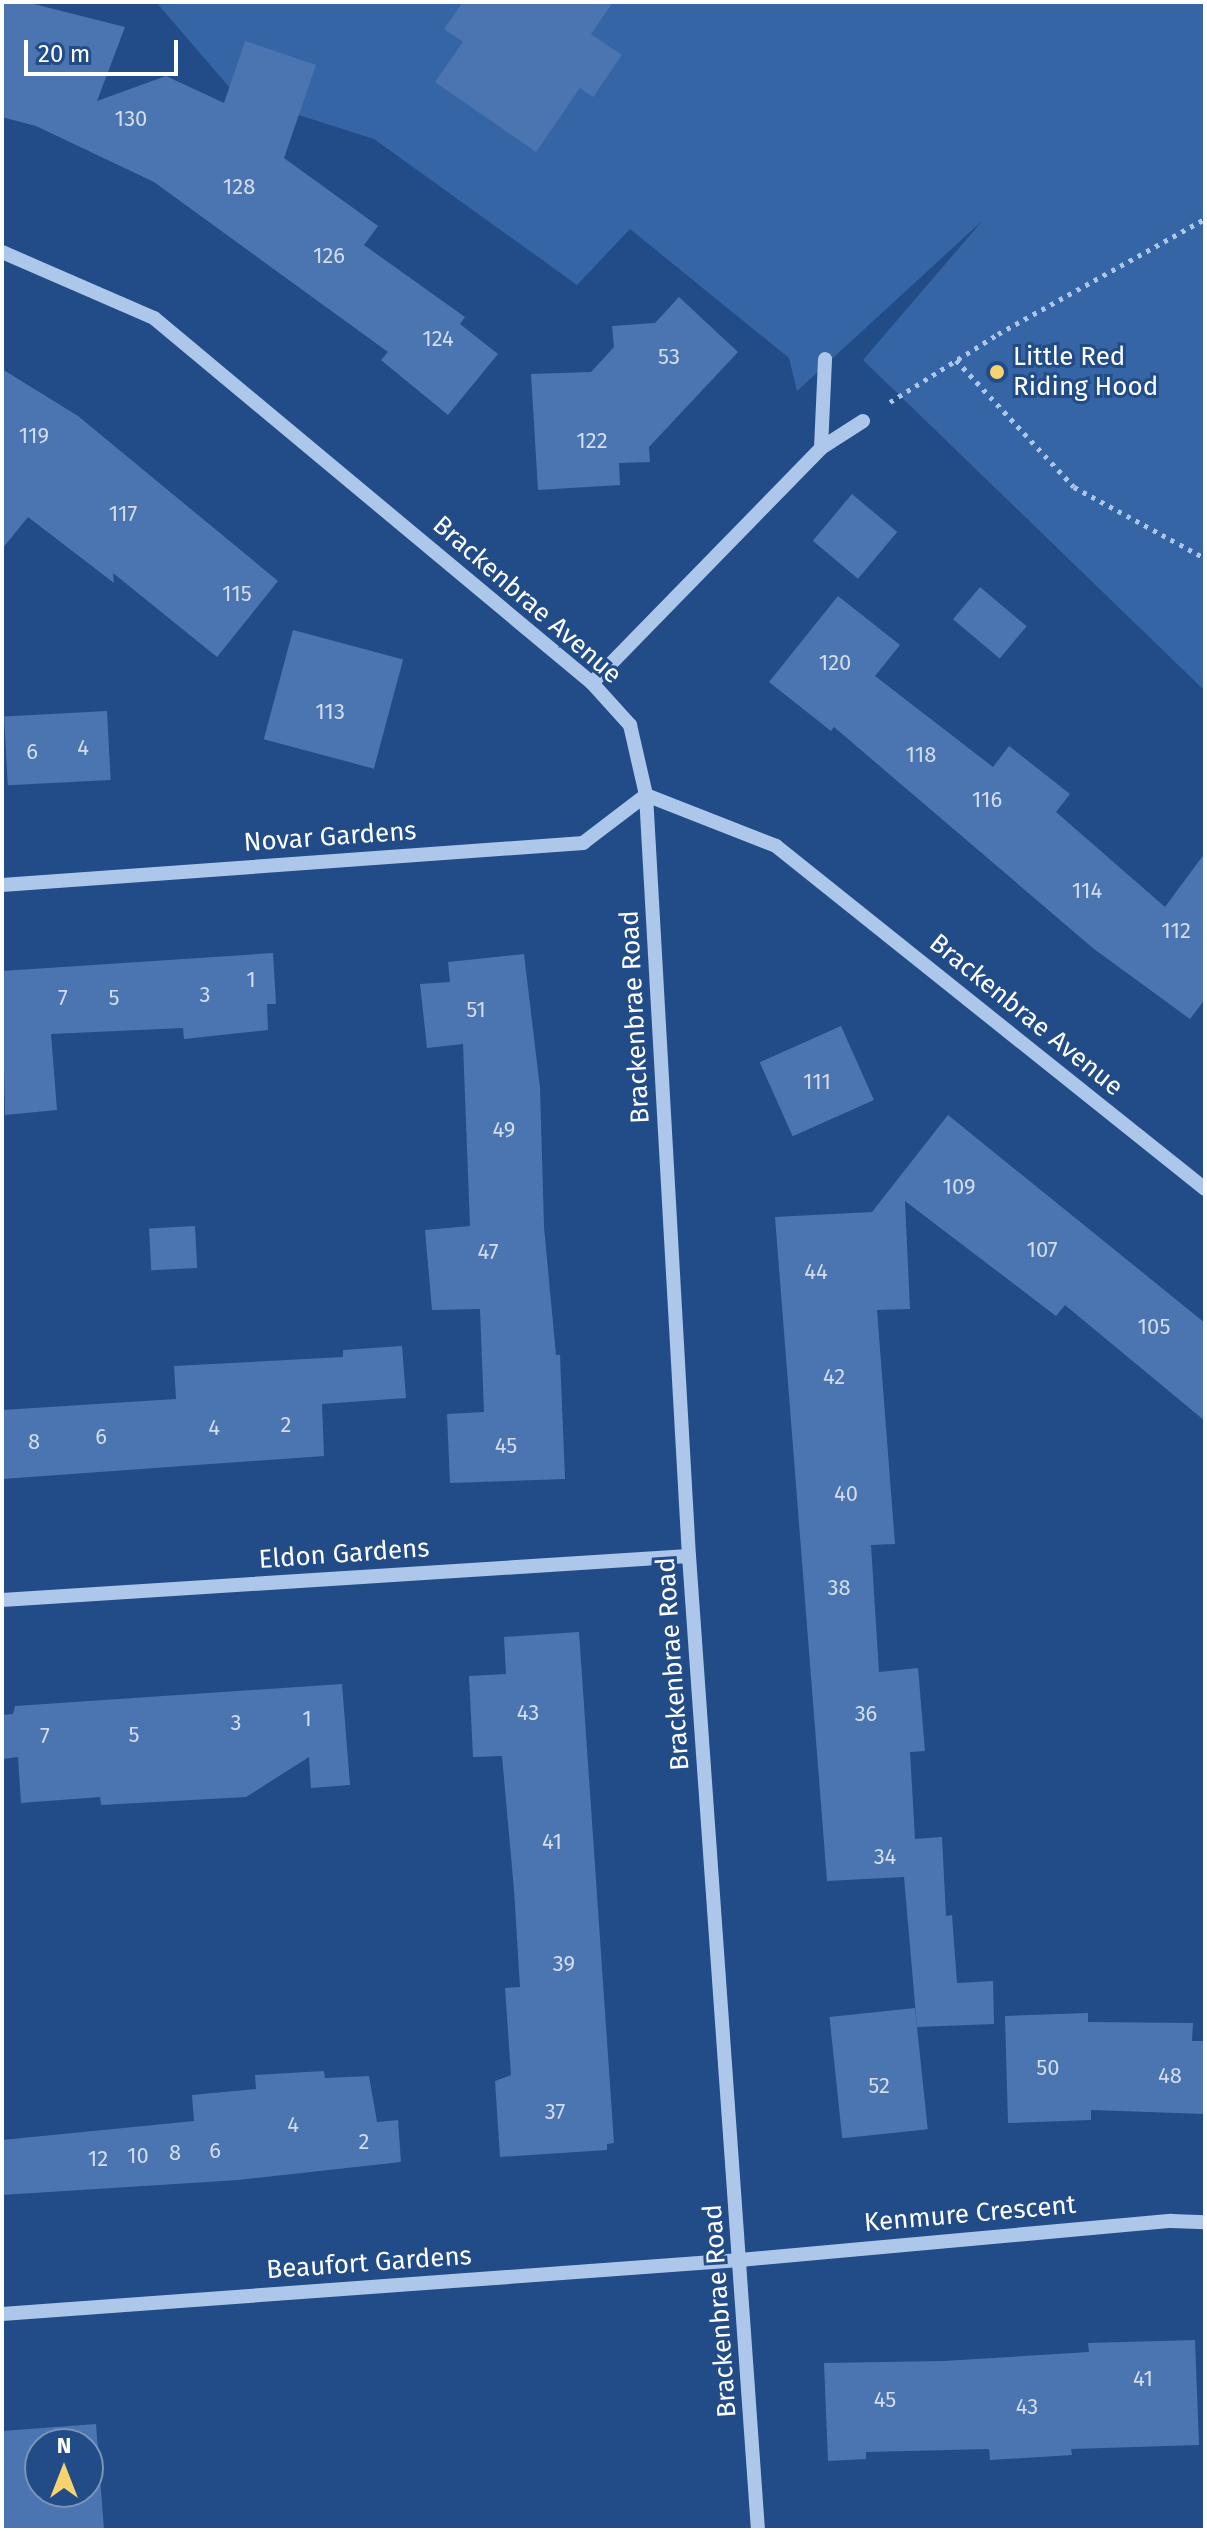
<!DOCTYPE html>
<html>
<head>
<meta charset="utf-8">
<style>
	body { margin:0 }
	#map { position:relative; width:1207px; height:2532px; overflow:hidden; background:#224c88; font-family:"Fira Sans",sans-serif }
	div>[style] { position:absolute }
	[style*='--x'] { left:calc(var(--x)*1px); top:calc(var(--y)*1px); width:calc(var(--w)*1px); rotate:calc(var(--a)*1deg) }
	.green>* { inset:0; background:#3665a6 }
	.building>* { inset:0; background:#4b75b1; transform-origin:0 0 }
	.path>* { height:5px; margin-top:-2.5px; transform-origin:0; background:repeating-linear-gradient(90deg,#adc7ea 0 4px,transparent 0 10px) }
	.minor>* { height:14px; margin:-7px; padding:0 7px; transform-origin:7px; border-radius:7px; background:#adc7ea }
	.dots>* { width:22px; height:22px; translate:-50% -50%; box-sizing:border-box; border:4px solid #224c88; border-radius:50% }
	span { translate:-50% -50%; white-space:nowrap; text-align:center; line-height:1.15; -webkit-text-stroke:6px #224c88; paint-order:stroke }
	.number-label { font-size:22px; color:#d2dcec }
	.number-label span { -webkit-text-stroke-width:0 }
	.poi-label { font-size:26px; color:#fff }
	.left { translate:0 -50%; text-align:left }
	.street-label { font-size:26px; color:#fff }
	.frame { position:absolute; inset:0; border:4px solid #fff; pointer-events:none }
	.north { position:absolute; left:24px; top:2428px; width:80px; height:80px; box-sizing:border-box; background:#224c88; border:2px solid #7a94b8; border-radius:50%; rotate:0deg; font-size:22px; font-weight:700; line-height:32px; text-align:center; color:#fff }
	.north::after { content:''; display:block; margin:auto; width:28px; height:36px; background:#f6d36f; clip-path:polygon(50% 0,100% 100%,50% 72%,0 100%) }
	.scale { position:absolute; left:24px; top:40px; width:154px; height:36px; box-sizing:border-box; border:4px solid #fff; border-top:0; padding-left:10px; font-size:24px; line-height:28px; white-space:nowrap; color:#fff; -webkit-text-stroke:6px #224c88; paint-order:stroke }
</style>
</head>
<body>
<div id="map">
	<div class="green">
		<div style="clip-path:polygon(156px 2px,1205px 2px,1205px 691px,863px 360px,983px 220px,797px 391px,789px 358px,630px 229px,577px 285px,374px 139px,236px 95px)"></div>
	</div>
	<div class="building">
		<div style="clip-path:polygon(2px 2px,26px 2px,125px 27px,97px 101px,166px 76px,224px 103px,245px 41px,316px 65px,284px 158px,378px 226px,364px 245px,465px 317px,460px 324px,498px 354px,448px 415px,381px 360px,388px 352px,154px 182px,36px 126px,2px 117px)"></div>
		<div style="clip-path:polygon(463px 2px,613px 2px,591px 34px,622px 55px,593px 97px,580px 88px,536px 152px,435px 82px,463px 42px,444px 29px)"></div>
		<div style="clip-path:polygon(679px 297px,738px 352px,649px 447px,650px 462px,619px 463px,620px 485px,538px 490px,531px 374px,591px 372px,614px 347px,612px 326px,655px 323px)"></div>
		<div style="clip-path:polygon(2px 369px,78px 416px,278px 581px,217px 657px,113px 573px,114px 583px,28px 517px,2px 549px)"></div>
		<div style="left:852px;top:494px;width:59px;height:61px;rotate:40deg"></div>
		<div style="left:980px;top:587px;width:61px;height:42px;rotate:40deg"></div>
		<div style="clip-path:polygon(838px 596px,900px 645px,875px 676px,993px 767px,1009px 746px,1070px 794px,1056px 812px,1165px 907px,1205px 853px,1205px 999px,1190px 1019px,1094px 949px,834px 727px,831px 731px,769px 682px)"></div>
		<div style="left:293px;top:630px;width:114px;height:113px;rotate:15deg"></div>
		<div style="left:107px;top:711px;width:69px;height:103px;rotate:87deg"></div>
		<div style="clip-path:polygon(273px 953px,276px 1004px,267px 1004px,268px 1030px,184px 1039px,183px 1028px,51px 1034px,57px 1110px,5px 1115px,2px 971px)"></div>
		<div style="clip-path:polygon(524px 954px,540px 1088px,544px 1227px,556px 1355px,560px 1355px,565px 1479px,450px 1483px,447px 1414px,484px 1412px,480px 1309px,432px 1310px,425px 1230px,470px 1226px,463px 1044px,427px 1048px,420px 984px,450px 982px,448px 962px)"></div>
		<div style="left:841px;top:1026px;width:81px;height:89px;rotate:66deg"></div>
		<div style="clip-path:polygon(948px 1115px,1205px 1323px,1205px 1421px,1065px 1305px,1056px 1316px,905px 1201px,910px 1309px,877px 1310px,895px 1544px,871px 1545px,879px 1672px,918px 1668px,925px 1751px,910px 1752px,915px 1839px,942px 1837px,946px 1916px,952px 1915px,957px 1983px,993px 1981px,994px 2024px,917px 2027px,904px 1877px,827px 1881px,775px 1217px,872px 1212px)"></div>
		<div style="left:195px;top:1226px;width:42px;height:46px;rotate:87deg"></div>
		<div style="clip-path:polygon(402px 1346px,406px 1398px,322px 1404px,324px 1456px,2px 1479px,2px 1410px,176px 1399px,174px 1366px,343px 1357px,343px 1350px)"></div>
		<div style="clip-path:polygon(579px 1632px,614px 2143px,607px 2144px,607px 2150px,500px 2157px,495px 2081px,511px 2075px,505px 1988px,520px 1987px,514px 1890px,502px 1756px,473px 1757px,469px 1676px,506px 1674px,504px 1637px)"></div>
		<div style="clip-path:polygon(342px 1684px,350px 1785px,311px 1788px,309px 1757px,246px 1797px,101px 1805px,100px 1797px,21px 1803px,18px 1757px,2px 1759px,2px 1715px,13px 1714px,15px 1706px)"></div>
		<div style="left:915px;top:2008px;width:122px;height:86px;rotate:84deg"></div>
		<div style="clip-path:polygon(1088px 2013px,1088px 2022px,1193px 2023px,1192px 2041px,1205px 2041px,1205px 2114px,1091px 2110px,1091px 2120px,1008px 2123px,1005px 2016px)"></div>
		<div style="clip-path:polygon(324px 2071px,325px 2078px,369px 2076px,377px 2122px,398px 2120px,401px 2162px,238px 2180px,2px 2195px,2px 2140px,194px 2121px,192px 2095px,256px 2089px,255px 2075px)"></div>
		<div style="clip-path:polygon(1195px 2340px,1199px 2445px,1071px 2449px,1072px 2455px,990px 2460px,989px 2449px,866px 2452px,866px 2459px,828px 2461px,824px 2363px,944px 2361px,1089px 2352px,1088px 2343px)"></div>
		<div style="clip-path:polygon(evenodd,96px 2424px,104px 2530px,2px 2530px,2px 2431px,96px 2424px,40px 2444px,88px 2444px,88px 2492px,40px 2492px,40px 2444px)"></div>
	</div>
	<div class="path">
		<div style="--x:956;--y:360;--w:173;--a:47.1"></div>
		<div style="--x:1074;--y:487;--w:149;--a:28.5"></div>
		<div style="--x:890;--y:402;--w:128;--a:-32.2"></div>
		<div style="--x:998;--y:334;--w:237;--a:-29.1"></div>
	</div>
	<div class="minor">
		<div style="--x:2;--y:252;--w:166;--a:23.5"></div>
		<div style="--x:154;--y:318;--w:570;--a:39.81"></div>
		<div style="--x:592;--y:683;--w:57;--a:47.9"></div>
		<div style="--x:630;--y:725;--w:72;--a:77.1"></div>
		<div style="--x:646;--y:795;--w:762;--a:86.77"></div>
		<div style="--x:689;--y:1556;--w:976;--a:85.95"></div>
		<div style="--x:821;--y:448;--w:89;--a:-87.4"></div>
		<div style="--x:592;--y:683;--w:328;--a:-45.7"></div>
		<div style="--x:821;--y:448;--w:50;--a:-32.7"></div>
		<div style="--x:646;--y:795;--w:140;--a:21.4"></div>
		<div style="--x:776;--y:846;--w:549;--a:38.64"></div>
		<div style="--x:2;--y:885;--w:583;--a:-4.13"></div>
		<div style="--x:583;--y:843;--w:79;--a:-37.3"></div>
		<div style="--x:2;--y:1600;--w:688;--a:-3.66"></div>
		<div style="--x:2;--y:2314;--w:740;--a:-4.18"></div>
		<div style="--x:740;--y:2260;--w:433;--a:-5.2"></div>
		<div style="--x:1171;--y:2221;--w:34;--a:2"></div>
	</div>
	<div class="dots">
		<div style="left:997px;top:372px;background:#f6d36f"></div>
	</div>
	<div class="number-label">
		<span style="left:131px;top:119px">130</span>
		<span style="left:239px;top:187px">128</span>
		<span style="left:329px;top:256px">126</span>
		<span style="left:438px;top:339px">124</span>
		<span style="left:669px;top:357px">53</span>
		<span style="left:34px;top:436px">119</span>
		<span style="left:592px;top:441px">122</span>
		<span style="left:123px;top:514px">117</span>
		<span style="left:237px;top:594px">115</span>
		<span style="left:835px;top:663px">120</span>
		<span style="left:330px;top:712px">113</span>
		<span style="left:83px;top:748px">4</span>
		<span style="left:32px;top:752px">6</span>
		<span style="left:921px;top:755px">118</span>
		<span style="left:987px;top:800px">116</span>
		<span style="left:1087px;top:891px">114</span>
		<span style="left:1176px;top:931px">112</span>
		<span style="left:251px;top:980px">1</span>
		<span style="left:205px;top:995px">3</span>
		<span style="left:63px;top:998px">7</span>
		<span style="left:114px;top:998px">5</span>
		<span style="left:476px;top:1010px">51</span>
		<span style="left:817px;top:1082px">111</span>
		<span style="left:504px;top:1130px">49</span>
		<span style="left:959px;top:1187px">109</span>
		<span style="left:1042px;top:1250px">107</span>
		<span style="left:488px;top:1252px">47</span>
		<span style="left:816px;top:1272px">44</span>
		<span style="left:1154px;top:1327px">105</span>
		<span style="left:834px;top:1377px">42</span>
		<span style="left:286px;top:1425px">2</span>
		<span style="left:214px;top:1428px">4</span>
		<span style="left:101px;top:1437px">6</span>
		<span style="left:34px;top:1442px">8</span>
		<span style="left:506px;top:1446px">45</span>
		<span style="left:846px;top:1494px">40</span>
		<span style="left:839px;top:1588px">38</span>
		<span style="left:528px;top:1713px">43</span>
		<span style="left:866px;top:1714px">36</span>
		<span style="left:307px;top:1719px">1</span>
		<span style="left:236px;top:1723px">3</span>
		<span style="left:134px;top:1735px">5</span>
		<span style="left:45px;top:1736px">7</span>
		<span style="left:552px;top:1842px">41</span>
		<span style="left:885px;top:1857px">34</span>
		<span style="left:564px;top:1964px">39</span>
		<span style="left:1048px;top:2068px">50</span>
		<span style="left:1170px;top:2076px">48</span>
		<span style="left:879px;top:2086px">52</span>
		<span style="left:555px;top:2112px">37</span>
		<span style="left:293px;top:2125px">4</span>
		<span style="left:364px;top:2142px">2</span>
		<span style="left:215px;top:2151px">6</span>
		<span style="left:175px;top:2153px">8</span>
		<span style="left:138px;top:2156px">10</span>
		<span style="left:98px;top:2159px">12</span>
		<span style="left:1143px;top:2379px">41</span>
		<span style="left:885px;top:2400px">45</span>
		<span style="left:1027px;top:2407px">43</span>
	</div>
	<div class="poi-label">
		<span class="left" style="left:1013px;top:372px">Little Red<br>Riding Hood</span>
	</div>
	<div class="street-label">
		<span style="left:527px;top:600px;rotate:41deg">Brackenbrae Avenue</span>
		<span style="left:330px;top:837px;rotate:-4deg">Novar Gardens</span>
		<span style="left:1026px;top:1015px;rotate:39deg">Brackenbrae Avenue</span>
		<span style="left:635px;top:1017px;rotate:-93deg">Brackenbrae Road</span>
		<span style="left:344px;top:1554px;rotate:-4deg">Eldon Gardens</span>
		<span style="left:673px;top:1664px;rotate:-94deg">Brackenbrae Road</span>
		<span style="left:970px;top:2214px;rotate:-5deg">Kenmure Crescent</span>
		<span style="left:369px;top:2263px;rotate:-4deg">Beaufort Gardens</span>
		<span style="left:720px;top:2311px;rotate:-94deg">Brackenbrae Road</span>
	</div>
	<div class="frame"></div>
	<div class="north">N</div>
	<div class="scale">20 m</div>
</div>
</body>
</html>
